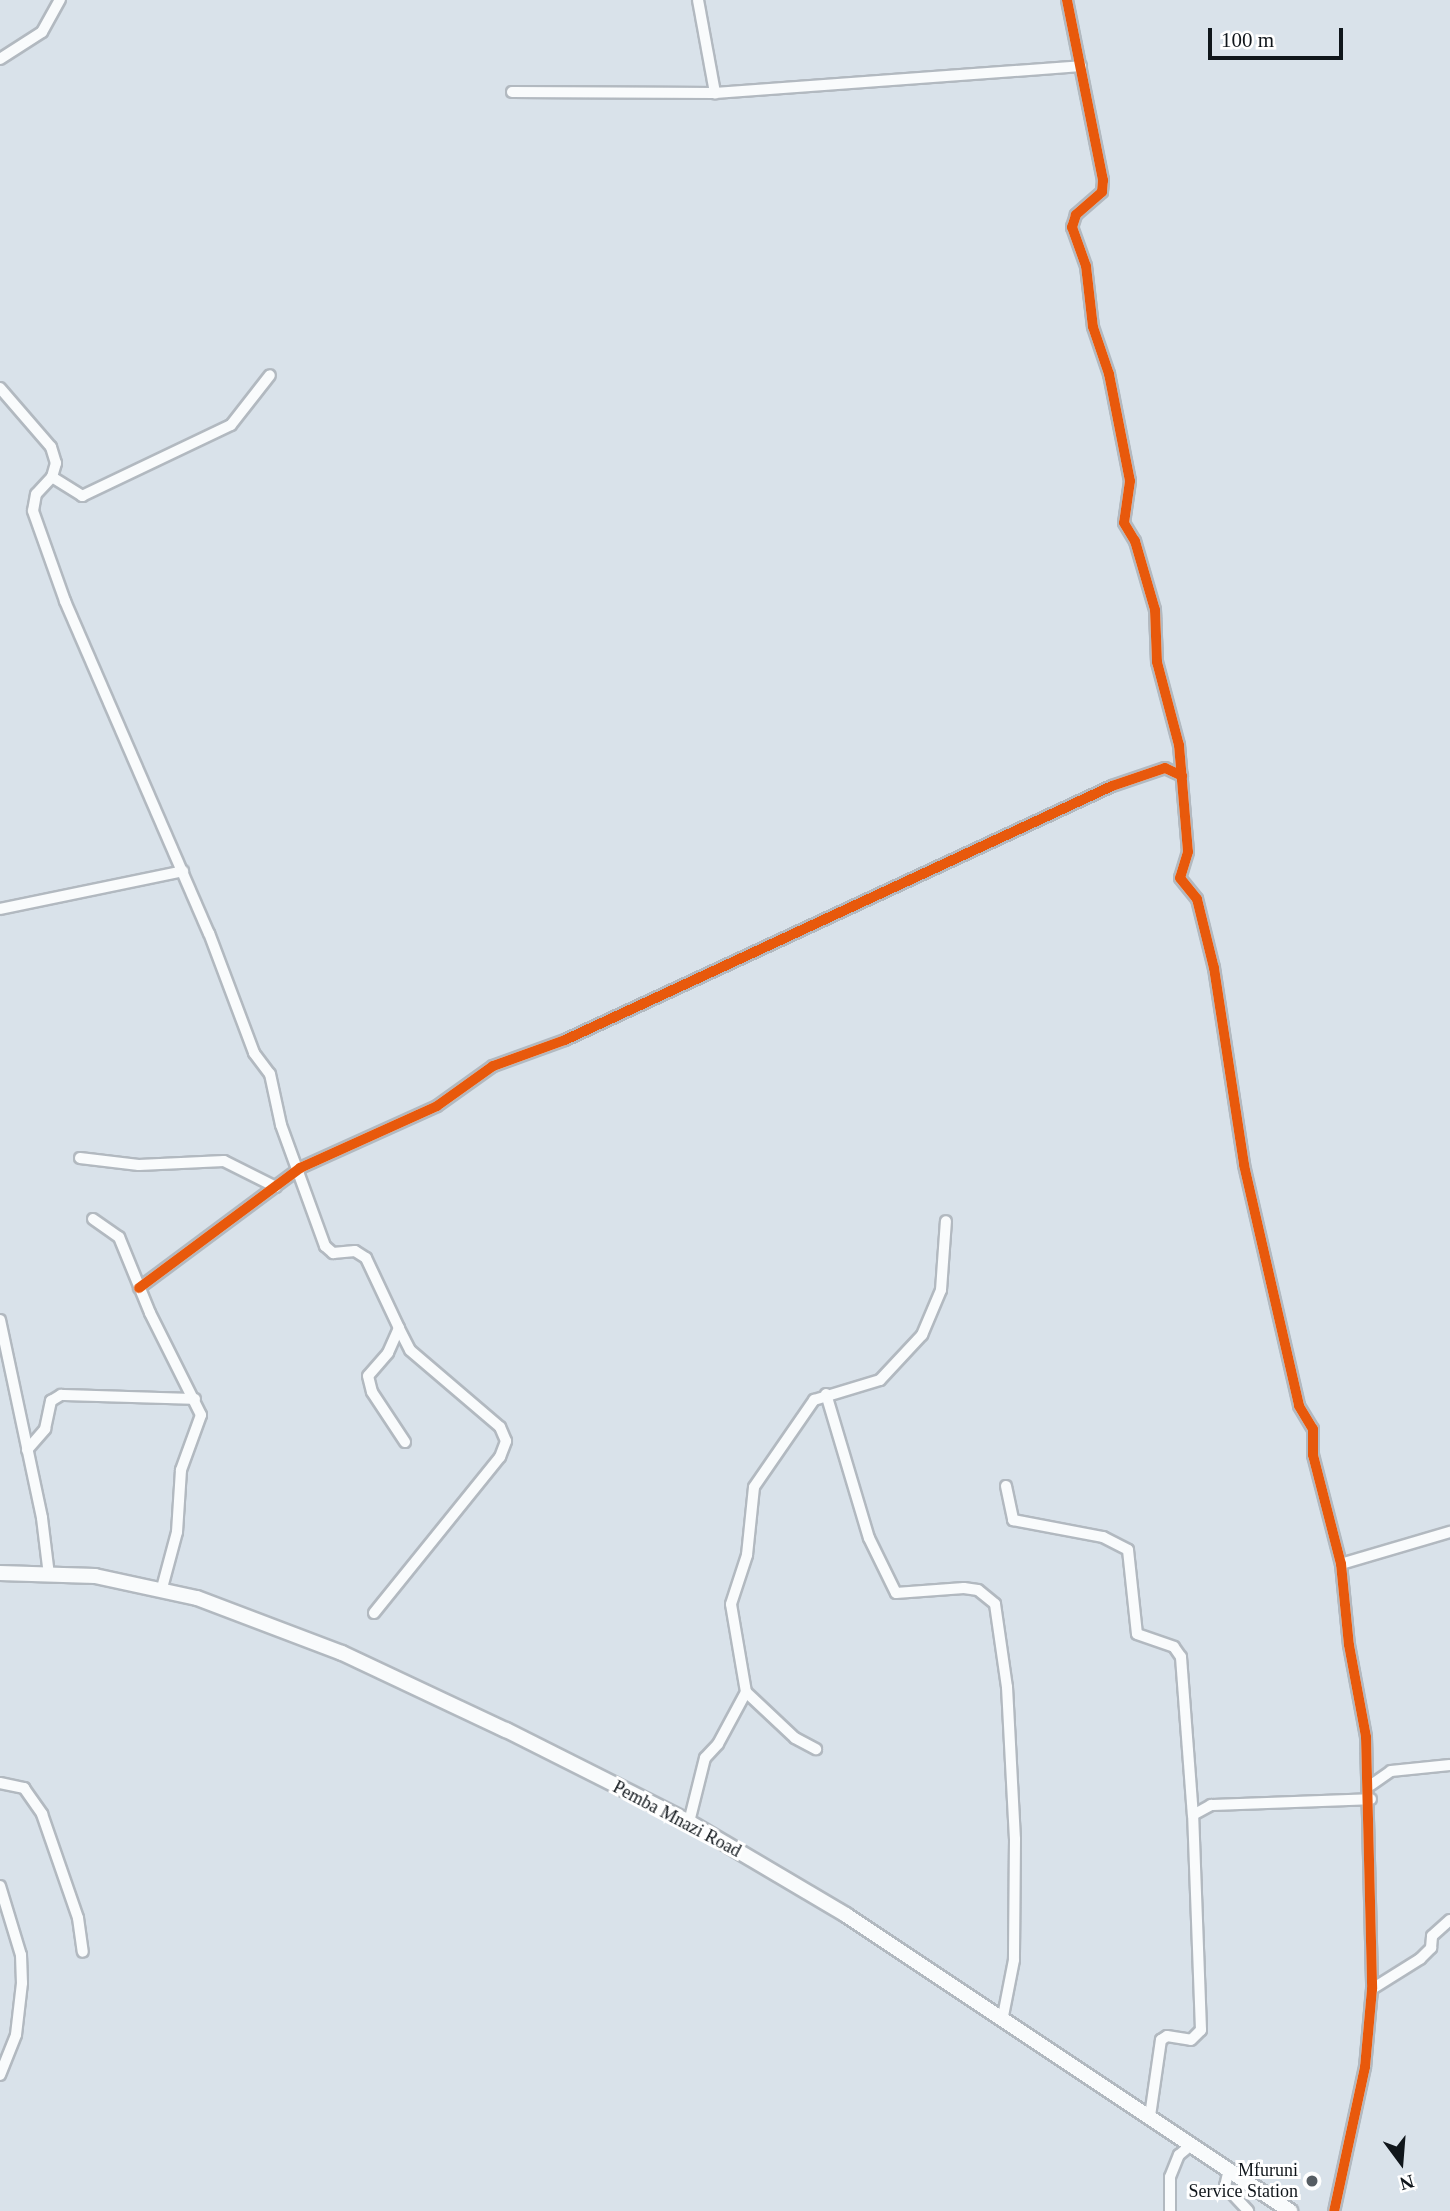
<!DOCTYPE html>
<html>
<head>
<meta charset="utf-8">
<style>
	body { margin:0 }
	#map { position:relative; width:1450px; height:2211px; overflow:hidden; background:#d9e2ea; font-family:Georgia,serif }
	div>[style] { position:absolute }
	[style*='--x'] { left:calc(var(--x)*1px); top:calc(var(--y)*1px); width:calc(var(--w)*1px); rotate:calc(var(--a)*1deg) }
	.roads { filter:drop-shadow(2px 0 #b2b9c0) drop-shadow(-2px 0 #b2b9c0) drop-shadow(0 2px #b2b9c0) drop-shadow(0 -2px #b2b9c0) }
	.street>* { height:10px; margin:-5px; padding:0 5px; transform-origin:5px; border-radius:5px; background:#f9fbfc }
	.secondary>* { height:14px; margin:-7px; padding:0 7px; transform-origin:7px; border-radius:7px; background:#f9fbfc }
	.cycleway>* { height:10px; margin:-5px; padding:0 5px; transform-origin:5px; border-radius:5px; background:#e8590c }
	.dots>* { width:19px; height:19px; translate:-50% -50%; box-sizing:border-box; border:4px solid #fff; border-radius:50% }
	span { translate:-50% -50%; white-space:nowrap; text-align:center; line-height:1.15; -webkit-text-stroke:6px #fff; paint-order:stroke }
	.street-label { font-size:18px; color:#10161b }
	.poi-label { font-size:18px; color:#10161b }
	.right { translate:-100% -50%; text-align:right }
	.north { position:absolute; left:1366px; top:2127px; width:70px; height:70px; -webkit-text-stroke:5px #fff; paint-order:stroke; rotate:164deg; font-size:19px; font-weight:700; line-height:28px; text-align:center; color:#10161b }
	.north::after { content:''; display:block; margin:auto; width:24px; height:32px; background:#10161b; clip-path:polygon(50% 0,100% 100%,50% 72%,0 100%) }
	.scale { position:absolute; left:1208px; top:28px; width:135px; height:32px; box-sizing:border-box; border:4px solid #10161b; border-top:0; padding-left:9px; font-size:21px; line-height:24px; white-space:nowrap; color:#10161b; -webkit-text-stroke:5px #fff; paint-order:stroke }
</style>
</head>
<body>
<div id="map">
	<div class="roads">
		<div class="street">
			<div style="--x:698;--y:0;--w:95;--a:79.6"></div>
			<div style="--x:1067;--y:0;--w:184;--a:78.7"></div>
			<div style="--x:1103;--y:180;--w:12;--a:95"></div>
			<div style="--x:1102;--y:192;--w:35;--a:139"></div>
			<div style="--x:1076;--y:215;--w:13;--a:108"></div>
			<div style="--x:1072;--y:227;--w:41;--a:70.3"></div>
			<div style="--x:1086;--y:266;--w:61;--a:83.5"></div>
			<div style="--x:1093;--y:327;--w:50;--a:71.2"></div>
			<div style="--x:1109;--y:374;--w:109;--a:78.9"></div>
			<div style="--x:1130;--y:481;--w:42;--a:98.1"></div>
			<div style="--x:1124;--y:523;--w:21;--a:59"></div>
			<div style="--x:1135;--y:541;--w:72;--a:73.8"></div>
			<div style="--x:1155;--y:610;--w:52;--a:87.8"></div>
			<div style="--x:1157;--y:662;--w:86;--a:75.2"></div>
			<div style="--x:1179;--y:745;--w:107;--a:85.2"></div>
			<div style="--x:1188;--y:852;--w:27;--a:107"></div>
			<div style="--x:1180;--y:878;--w:27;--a:51"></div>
			<div style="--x:1197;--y:899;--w:71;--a:76.2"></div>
			<div style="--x:1214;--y:968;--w:199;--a:81.3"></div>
			<div style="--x:1244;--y:1165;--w:247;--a:77.1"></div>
			<div style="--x:1299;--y:1406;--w:27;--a:59"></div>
			<div style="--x:1313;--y:1429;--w:26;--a:90"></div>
			<div style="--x:1313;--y:1455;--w:113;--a:75.6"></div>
			<div style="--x:1341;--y:1564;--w:81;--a:84.4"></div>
			<div style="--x:1349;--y:1645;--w:94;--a:79.5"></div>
			<div style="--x:1366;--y:1737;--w:252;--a:88.6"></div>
			<div style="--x:1372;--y:1989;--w:78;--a:95.1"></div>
			<div style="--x:1365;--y:2067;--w:147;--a:102.1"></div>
			<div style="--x:0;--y:59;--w:50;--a:-32.7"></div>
			<div style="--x:42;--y:32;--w:37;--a:-61"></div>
			<div style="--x:512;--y:92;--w:203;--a:0.3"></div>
			<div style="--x:715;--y:93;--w:367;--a:-4.2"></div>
			<div style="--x:0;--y:388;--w:78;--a:49.2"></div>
			<div style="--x:51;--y:447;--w:17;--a:73"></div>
			<div style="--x:56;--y:463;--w:15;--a:106"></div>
			<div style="--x:52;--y:477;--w:36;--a:32"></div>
			<div style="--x:82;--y:496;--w:165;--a:-25.5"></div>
			<div style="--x:231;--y:425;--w:63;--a:-52"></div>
			<div style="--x:52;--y:477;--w:23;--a:133"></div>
			<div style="--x:36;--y:494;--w:17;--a:100"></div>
			<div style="--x:33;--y:511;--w:96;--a:70.4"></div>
			<div style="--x:65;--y:601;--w:362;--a:66.6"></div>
			<div style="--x:209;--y:933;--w:128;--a:69.4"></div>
			<div style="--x:254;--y:1053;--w:26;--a:53"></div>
			<div style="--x:270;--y:1074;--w:52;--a:77.8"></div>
			<div style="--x:281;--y:1125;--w:129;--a:70"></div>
			<div style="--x:325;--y:1246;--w:11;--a:41"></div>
			<div style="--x:333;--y:1253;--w:22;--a:-5"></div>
			<div style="--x:355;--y:1251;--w:13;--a:32"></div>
			<div style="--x:366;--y:1258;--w:77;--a:64.8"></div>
			<div style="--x:399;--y:1328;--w:27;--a:114"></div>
			<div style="--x:388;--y:1353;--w:30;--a:131"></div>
			<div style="--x:368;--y:1376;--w:16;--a:76"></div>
			<div style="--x:372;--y:1392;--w:60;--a:56.6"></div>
			<div style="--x:0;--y:909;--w:187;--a:-11.7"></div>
			<div style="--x:80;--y:1158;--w:59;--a:6.8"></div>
			<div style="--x:139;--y:1165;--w:85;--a:-2.7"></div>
			<div style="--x:224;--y:1161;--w:58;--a:26.6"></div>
			<div style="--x:93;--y:1219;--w:32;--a:35"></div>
			<div style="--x:119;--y:1237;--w:82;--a:67.8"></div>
			<div style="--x:150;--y:1313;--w:114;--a:63.4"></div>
			<div style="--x:201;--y:1415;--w:59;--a:110"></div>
			<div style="--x:181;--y:1470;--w:62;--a:93.7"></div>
			<div style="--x:177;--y:1532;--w:58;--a:105"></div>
			<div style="--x:139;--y:1288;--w:201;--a:-36.7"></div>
			<div style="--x:300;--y:1168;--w:150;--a:-24.3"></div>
			<div style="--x:437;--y:1106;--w:69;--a:-35.5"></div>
			<div style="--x:493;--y:1066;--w:77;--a:-19.9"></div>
			<div style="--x:565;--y:1040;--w:603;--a:-24.91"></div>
			<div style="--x:1112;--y:786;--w:56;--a:-18.8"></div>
			<div style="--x:1165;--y:768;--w:19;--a:25"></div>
			<div style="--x:0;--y:1320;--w:202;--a:78"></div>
			<div style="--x:42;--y:1518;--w:57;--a:83"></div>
			<div style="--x:826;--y:1394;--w:150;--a:73.4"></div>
			<div style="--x:869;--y:1538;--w:61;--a:63.9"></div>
			<div style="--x:896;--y:1593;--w:68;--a:-4.2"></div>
			<div style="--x:964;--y:1588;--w:14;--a:8"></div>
			<div style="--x:978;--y:1590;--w:22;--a:39"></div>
			<div style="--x:995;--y:1604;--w:84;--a:81.8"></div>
			<div style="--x:1007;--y:1687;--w:152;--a:87"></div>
			<div style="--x:1015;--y:1839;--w:121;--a:90.5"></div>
			<div style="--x:1014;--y:1960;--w:62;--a:101.1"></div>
			<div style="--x:27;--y:1450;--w:28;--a:-49"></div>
			<div style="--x:45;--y:1429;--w:29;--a:-78"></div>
			<div style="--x:51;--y:1401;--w:12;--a:-31"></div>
			<div style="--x:61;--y:1395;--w:134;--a:1.7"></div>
			<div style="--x:1006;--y:1486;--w:35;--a:78"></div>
			<div style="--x:1013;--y:1520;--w:92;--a:10.7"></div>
			<div style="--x:1103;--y:1537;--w:28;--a:27"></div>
			<div style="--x:1128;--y:1550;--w:84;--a:83.9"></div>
			<div style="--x:1137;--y:1634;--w:39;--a:19"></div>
			<div style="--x:1174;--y:1647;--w:12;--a:55"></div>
			<div style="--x:1181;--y:1657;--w:158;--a:85.7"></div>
			<div style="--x:1341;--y:1564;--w:114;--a:-16.4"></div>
			<div style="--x:374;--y:1613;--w:201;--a:-51.1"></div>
			<div style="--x:500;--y:1457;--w:17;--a:-69"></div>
			<div style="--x:506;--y:1441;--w:15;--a:-113"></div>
			<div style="--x:500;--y:1427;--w:118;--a:-139.5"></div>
			<div style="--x:410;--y:1350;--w:25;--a:-117"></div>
			<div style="--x:746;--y:1692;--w:67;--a:43.2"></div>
			<div style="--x:795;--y:1738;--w:24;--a:28"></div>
			<div style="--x:0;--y:1783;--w:25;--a:12"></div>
			<div style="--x:24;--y:1788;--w:32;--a:55"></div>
			<div style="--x:42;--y:1814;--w:110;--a:70.9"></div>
			<div style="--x:78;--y:1918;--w:34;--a:82"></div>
			<div style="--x:1371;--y:1785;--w:24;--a:-35"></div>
			<div style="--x:1391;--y:1771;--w:59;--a:-5.8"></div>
			<div style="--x:689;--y:1822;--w:66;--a:-76"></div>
			<div style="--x:705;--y:1758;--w:19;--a:-47"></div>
			<div style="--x:718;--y:1744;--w:59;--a:-61.7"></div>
			<div style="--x:746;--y:1692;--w:89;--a:-99.7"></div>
			<div style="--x:731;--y:1604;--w:52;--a:-71.9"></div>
			<div style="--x:747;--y:1555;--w:68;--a:-84.1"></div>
			<div style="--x:754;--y:1487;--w:106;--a:-55.4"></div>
			<div style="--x:814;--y:1400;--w:69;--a:-16.9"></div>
			<div style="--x:880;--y:1380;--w:62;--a:-47"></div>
			<div style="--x:922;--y:1335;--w:49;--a:-67.1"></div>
			<div style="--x:941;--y:1290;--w:69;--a:-85.9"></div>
			<div style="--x:0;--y:1886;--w:72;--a:73.1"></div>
			<div style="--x:21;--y:1955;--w:28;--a:88"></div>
			<div style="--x:22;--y:1983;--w:52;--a:96.6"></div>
			<div style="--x:16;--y:2035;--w:43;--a:111.8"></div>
			<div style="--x:1372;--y:1989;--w:57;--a:-32"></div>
			<div style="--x:1420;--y:1959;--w:16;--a:-45"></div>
			<div style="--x:1431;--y:1948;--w:12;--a:-85"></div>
			<div style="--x:1432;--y:1936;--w:24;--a:-42"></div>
			<div style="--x:1150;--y:2116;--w:77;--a:-81.8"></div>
			<div style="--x:1161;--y:2040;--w:7;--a:-34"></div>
			<div style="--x:1167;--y:2036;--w:24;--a:9"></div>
			<div style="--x:1191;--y:2040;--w:14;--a:-45"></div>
			<div style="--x:1201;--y:2030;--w:215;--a:-92.1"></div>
			<div style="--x:1193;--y:1815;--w:21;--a:-29"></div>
			<div style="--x:1211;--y:1805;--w:160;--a:-2.1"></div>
			<div style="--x:1229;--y:2169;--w:17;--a:103"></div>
			<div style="--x:1225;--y:2186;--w:34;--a:47"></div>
			<div style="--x:1170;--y:2211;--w:34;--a:-90"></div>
			<div style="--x:1170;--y:2177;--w:24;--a:-68"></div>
			<div style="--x:1179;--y:2155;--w:17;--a:-40"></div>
		</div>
		<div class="secondary">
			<div style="--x:0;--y:1573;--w:95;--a:1.8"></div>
			<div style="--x:95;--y:1576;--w:104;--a:12.2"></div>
			<div style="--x:197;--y:1598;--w:155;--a:20.8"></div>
			<div style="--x:342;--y:1653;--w:181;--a:25.2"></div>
			<div style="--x:506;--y:1730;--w:205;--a:26.7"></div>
			<div style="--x:689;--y:1822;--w:182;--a:30.6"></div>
			<div style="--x:846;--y:1915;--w:534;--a:33.69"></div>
		</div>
	</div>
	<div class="cycleway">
		<div style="--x:1067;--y:0;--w:184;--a:78.7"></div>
		<div style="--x:1103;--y:180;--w:12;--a:95"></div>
		<div style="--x:1102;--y:192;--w:35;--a:139"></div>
		<div style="--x:1076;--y:215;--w:13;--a:108"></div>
		<div style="--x:1072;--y:227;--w:41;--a:70.3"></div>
		<div style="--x:1086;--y:266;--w:61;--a:83.5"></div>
		<div style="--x:1093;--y:327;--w:50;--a:71.2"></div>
		<div style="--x:1109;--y:374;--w:109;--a:78.9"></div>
		<div style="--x:1130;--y:481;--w:42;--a:98.1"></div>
		<div style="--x:1124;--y:523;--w:21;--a:59"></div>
		<div style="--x:1135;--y:541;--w:72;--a:73.8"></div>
		<div style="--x:1155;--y:610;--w:52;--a:87.8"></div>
		<div style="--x:1157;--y:662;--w:86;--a:75.2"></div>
		<div style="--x:1179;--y:745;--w:107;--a:85.2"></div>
		<div style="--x:1188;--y:852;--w:27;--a:107"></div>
		<div style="--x:1180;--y:878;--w:27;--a:51"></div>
		<div style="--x:1197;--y:899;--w:71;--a:76.2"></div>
		<div style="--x:1214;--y:968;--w:199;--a:81.3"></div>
		<div style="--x:1244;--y:1165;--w:247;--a:77.1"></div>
		<div style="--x:1299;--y:1406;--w:27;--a:59"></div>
		<div style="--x:1313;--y:1429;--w:26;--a:90"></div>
		<div style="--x:1313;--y:1455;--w:113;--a:75.6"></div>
		<div style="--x:1341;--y:1564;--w:81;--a:84.4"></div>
		<div style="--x:1349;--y:1645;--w:94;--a:79.5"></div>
		<div style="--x:1366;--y:1737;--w:252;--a:88.6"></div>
		<div style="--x:1372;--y:1989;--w:78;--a:95.1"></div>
		<div style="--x:1365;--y:2067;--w:147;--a:102.1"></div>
		<div style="--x:139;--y:1288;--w:201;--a:-36.7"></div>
		<div style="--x:300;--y:1168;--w:150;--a:-24.3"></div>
		<div style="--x:437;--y:1106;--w:69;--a:-35.5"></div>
		<div style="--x:493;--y:1066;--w:77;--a:-19.9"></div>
		<div style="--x:565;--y:1040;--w:603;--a:-24.91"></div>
		<div style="--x:1112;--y:786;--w:56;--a:-18.8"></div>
		<div style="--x:1165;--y:768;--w:19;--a:25"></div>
	</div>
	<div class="dots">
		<div style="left:1312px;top:2181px;background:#565d63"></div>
	</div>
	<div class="street-label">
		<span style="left:677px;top:1819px;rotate:28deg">Pemba Mnazi Road</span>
	</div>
	<div class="poi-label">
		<span class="right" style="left:1298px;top:2181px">Mfuruni<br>Service Station</span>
	</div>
	<div class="north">N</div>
	<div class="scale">100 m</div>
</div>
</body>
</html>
